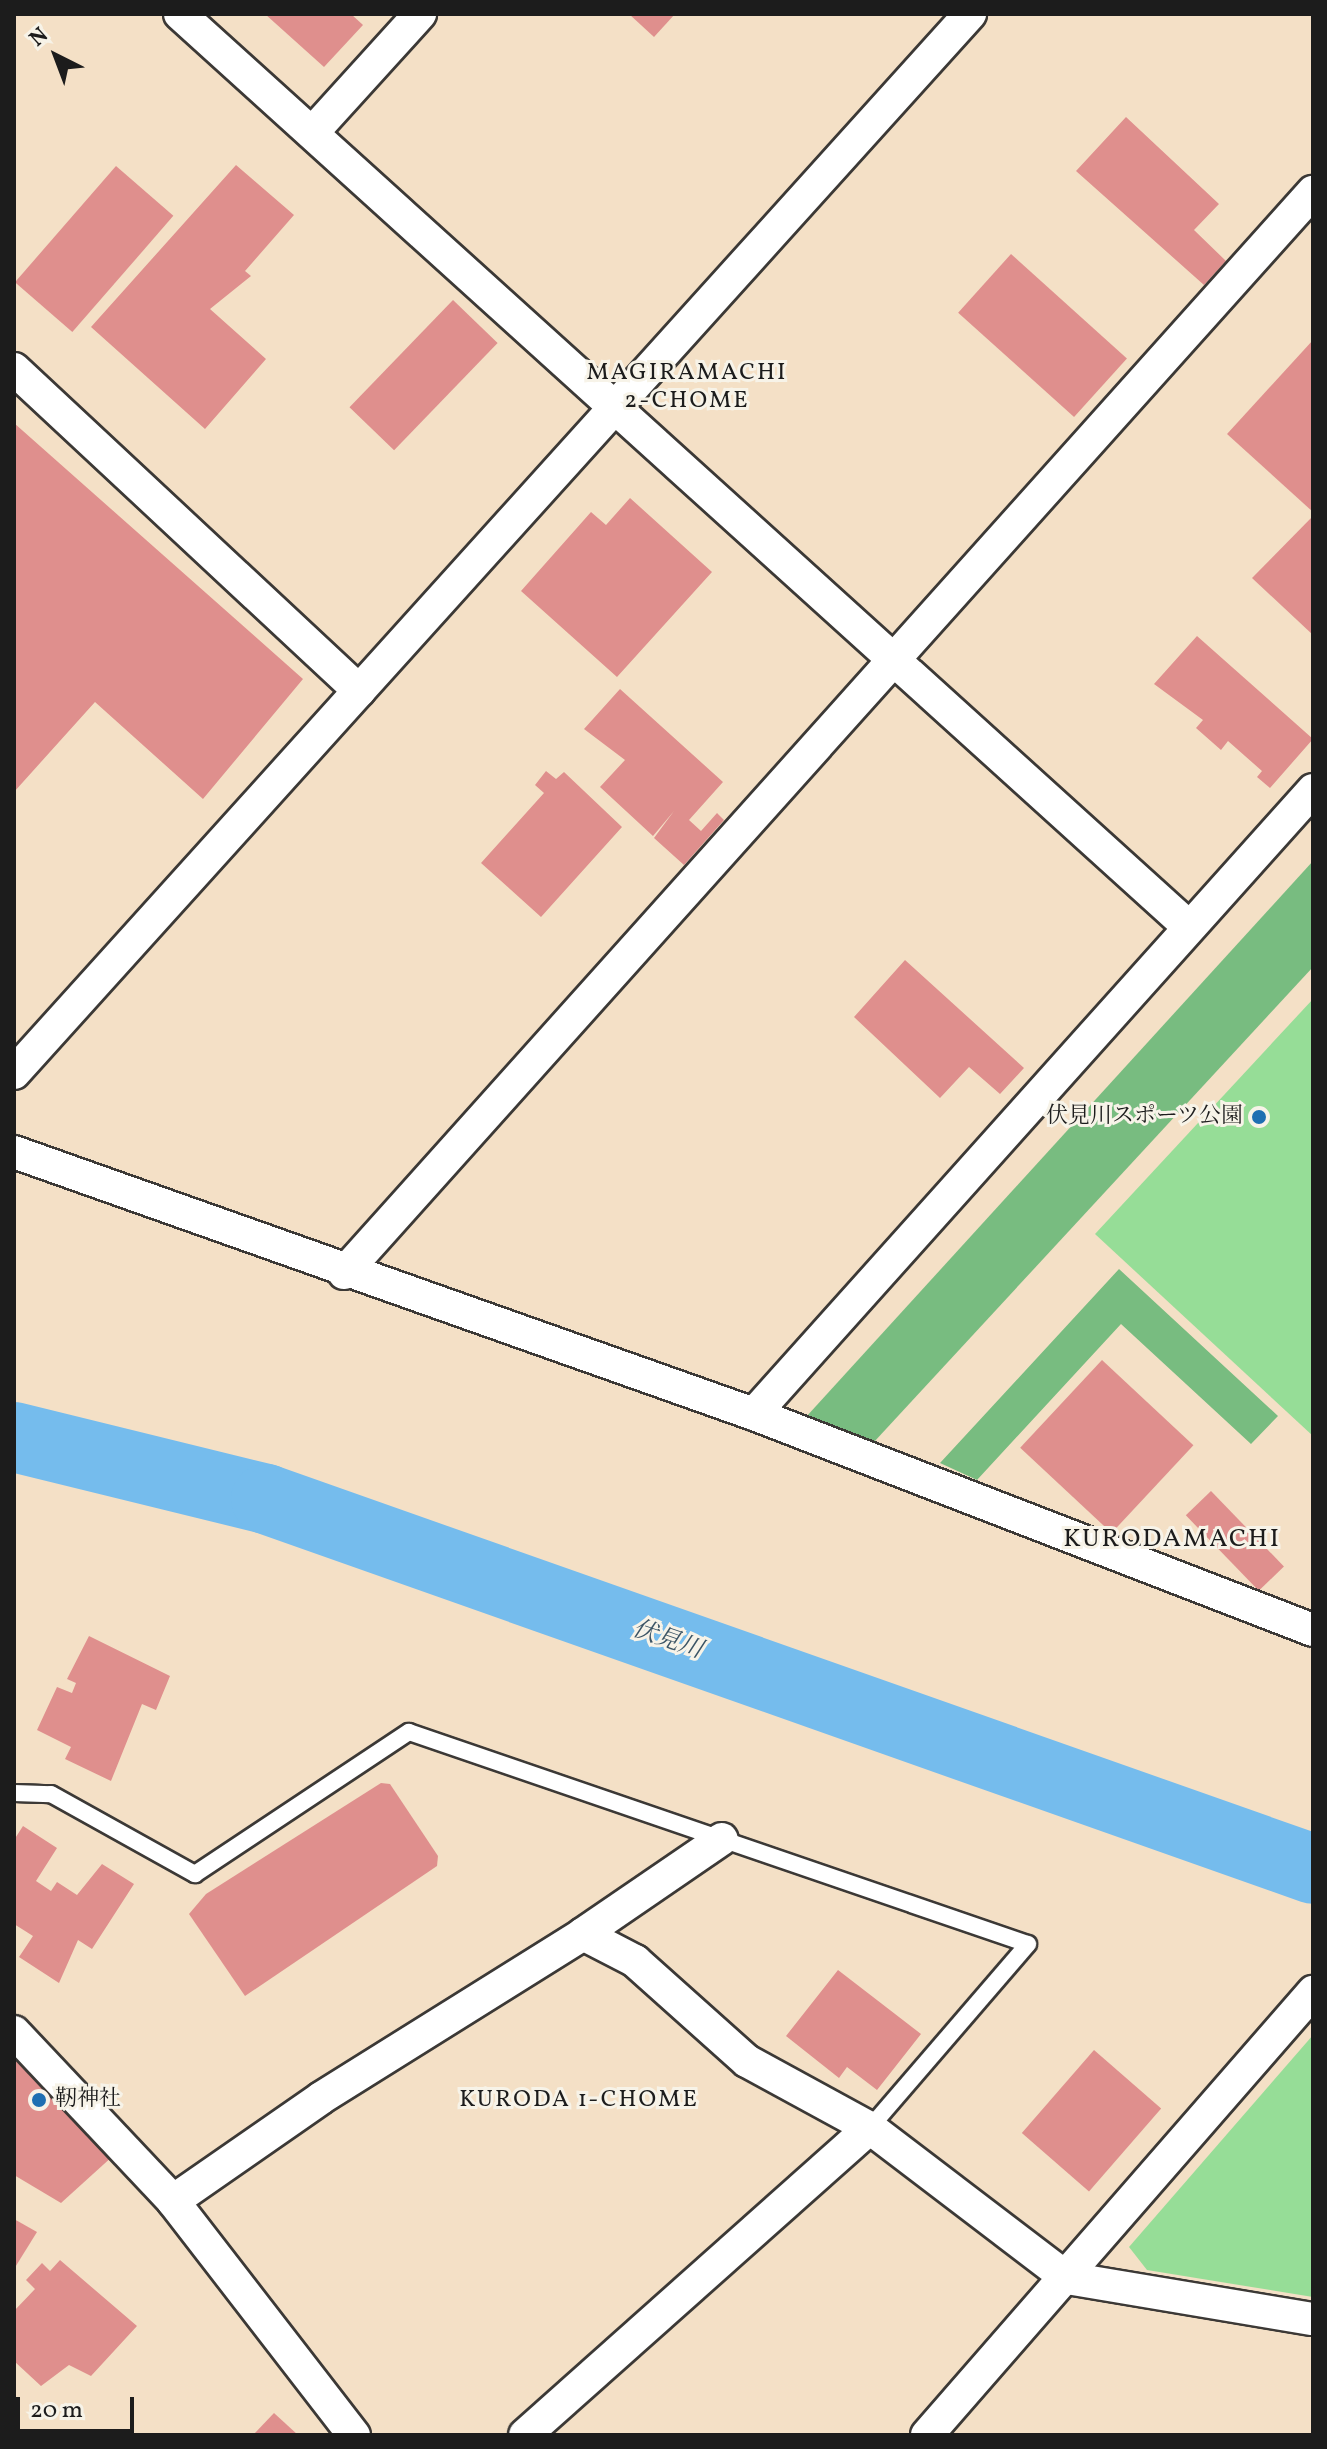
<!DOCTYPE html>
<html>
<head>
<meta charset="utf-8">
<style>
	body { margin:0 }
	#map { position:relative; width:1327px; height:2449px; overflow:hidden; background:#f4e0c6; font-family:Vollkorn,"Noto Serif JP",serif }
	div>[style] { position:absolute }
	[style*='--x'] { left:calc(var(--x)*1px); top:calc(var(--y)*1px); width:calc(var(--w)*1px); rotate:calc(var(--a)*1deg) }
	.green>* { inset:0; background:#96dd97 }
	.forest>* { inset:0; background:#78bc80 }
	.river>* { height:70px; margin:-35px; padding:0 35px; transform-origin:35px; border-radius:35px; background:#75bced }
	.building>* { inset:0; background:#df8f8d; transform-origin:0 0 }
	.roads { filter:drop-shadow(2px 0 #3c3936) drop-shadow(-2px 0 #3c3936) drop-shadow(0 2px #3c3936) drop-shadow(0 -2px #3c3936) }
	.service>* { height:16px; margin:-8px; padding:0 8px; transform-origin:8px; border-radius:8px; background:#fff }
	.minor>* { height:32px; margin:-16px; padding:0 16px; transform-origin:16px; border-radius:16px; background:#fff }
	.dots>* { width:22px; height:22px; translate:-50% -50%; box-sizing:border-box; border:4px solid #f7f3e8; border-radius:50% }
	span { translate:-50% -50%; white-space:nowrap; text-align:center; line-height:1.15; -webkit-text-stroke:6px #f7f3e8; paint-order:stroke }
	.poi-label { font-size:22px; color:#1c1c1c }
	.right { translate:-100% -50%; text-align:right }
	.left { translate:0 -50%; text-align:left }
	.neighbourhood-label { font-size:24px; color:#1c1c1c; letter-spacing:2px }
	.water-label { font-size:24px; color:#3b5465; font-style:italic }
	.quarter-label { font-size:26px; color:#1c1c1c; letter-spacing:2px }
	.frame { position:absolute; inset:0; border:16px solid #1c1c1c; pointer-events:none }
	.north { position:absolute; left:16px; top:16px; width:80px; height:80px; -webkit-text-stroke:6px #f7f3e8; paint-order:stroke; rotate:318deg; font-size:22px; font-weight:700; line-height:32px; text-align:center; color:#1c1c1c }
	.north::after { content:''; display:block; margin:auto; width:28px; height:36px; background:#1c1c1c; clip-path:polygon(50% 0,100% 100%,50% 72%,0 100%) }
	.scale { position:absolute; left:16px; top:2397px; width:118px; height:36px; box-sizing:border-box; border:4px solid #1c1c1c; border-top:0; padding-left:10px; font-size:24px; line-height:28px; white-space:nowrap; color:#1c1c1c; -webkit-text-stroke:6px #f7f3e8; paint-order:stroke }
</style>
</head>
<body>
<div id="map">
	<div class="green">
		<div style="clip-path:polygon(1313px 999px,1313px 1436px,1095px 1234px)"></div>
		<div style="clip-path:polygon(1313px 2035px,1313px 2297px,1147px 2270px,1129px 2247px)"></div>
	</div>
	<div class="forest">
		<div style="clip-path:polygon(1313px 861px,1313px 967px,874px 1442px,806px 1417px)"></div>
		<div style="clip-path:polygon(1119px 1269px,1278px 1416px,1251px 1444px,1121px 1324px,977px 1480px,940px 1463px)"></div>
	</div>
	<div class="river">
		<div style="--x:14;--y:1437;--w:260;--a:13.8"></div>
		<div style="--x:266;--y:1499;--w:1110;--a:19.46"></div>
	</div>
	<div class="building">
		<div style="clip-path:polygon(265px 14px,351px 14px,363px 25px,324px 67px)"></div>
		<div style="clip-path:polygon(629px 14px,675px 14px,654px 37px)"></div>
		<div style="clip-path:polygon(1126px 117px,1219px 204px,1194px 230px,1226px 261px,1204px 285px,1076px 171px)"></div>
		<div style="clip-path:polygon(236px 165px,294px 215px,245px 271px,251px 276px,210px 309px,266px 359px,205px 429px,91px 327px)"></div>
		<div style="left:116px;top:166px;width:76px;height:154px;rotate:41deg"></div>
		<div style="left:1011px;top:254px;width:156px;height:79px;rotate:42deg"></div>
		<div style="left:453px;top:300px;width:62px;height:149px;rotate:44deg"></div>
		<div style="clip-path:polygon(1313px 340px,1313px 512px,1227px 434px)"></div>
		<div style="clip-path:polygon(14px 423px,303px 679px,203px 799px,95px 702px,14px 792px)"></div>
		<div style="clip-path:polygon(630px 498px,712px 572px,617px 677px,521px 591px,591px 512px,606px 525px)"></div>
		<div style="clip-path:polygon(1313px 516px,1313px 635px,1252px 578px)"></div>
		<div style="clip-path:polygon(1197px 636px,1313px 739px,1270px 788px,1257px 777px,1262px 771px,1228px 741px,1221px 750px,1196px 728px,1203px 720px,1154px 684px)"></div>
		<div style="clip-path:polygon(620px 689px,723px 782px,689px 820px,701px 831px,717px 813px,724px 820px,684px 865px,654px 838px,674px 811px,653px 836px,600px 787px,625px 760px,584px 729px)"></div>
		<div style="clip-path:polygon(546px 771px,556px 779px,564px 772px,622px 827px,541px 917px,481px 863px,544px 793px,535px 785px)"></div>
		<div style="clip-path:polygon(905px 960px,1024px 1068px,1000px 1094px,969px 1067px,940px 1098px,854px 1017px)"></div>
		<div style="left:1102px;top:1360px;width:125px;height:120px;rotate:43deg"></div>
		<div style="left:1211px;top:1491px;width:105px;height:35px;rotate:46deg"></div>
		<div style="clip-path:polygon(89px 1636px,170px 1676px,156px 1710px,142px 1704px,111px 1781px,65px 1759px,71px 1747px,37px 1730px,57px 1687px,72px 1693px,76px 1683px,67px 1679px)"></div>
		<div style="clip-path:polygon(381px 1783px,390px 1784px,438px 1856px,437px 1866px,245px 1996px,189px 1914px,206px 1894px)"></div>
		<div style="clip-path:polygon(23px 1826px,57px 1848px,36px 1881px,51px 1891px,57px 1882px,77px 1895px,102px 1864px,134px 1884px,92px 1949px,78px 1940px,59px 1983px,19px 1957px,33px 1936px,14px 1924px,14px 1840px)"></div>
		<div style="clip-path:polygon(838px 1970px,921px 2034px,877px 2090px,847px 2067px,839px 2078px,786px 2036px)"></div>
		<div style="clip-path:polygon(14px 2045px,114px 2155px,61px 2203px,14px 2175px)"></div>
		<div style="left:1094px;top:2050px;width:89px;height:110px;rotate:41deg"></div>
		<div style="clip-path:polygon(14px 2219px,37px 2232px,14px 2269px)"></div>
		<div style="clip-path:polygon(60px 2260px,137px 2326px,91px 2376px,69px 2365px,41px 2386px,14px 2361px,14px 2311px,35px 2289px,26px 2280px,42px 2263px,50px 2271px)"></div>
		<div style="clip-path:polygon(274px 2413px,298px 2435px,253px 2435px)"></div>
	</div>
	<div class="roads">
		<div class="service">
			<div style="--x:14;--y:1793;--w:37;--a:2"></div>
			<div style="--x:51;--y:1794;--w:165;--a:29.1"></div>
			<div style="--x:195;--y:1874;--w:257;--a:-33.6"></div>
			<div style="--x:409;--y:1732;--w:654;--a:18.91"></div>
			<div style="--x:1028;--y:1944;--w:243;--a:130.7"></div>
		</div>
		<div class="minor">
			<div style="--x:180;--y:14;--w:1361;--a:42.14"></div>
			<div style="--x:312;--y:133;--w:161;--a:-47.8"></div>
			<div style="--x:14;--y:369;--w:472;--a:43"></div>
			<div style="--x:14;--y:1073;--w:1427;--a:-47.93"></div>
			<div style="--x:14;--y:1152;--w:785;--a:19.5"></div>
			<div style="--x:754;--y:1414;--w:838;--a:-48.14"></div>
			<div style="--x:344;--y:1273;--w:1452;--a:-48.13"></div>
			<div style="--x:754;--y:1414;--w:599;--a:21.13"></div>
			<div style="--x:583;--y:1934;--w:168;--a:-34.4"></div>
			<div style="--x:14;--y:2032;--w:232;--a:46.7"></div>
			<div style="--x:173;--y:2201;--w:296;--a:52.3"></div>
			<div style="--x:173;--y:2201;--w:180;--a:-34.8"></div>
			<div style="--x:321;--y:2098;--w:309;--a:-32"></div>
			<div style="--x:583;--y:1934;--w:59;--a:27.4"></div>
			<div style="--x:635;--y:1961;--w:150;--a:41.8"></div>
			<div style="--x:747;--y:2061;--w:140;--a:28.6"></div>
			<div style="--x:870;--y:2128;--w:248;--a:37.3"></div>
			<div style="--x:1067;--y:2278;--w:249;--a:9.5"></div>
			<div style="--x:525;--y:2435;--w:462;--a:-41.7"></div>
			<div style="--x:927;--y:2435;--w:588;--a:-48.93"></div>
		</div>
	</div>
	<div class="dots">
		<div style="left:1259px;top:1117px;background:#1f6fb2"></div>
		<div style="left:39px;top:2100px;background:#1f6fb2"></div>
	</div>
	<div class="poi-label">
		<span class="right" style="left:1243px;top:1117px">伏見川スポーツ公園</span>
		<span class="left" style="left:55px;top:2100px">靭神社</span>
	</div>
	<div class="neighbourhood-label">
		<span style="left:687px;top:388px">MAGIRAMACHI<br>2-CHOME</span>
		<span style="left:579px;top:2101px">KURODA 1-CHOME</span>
	</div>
	<div class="water-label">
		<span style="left:667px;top:1641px;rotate:19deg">伏見川</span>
	</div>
	<div class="quarter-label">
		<span style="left:1172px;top:1540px">KURODAMACHI</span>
	</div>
	<div class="frame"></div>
	<div class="north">N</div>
	<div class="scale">20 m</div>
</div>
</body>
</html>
